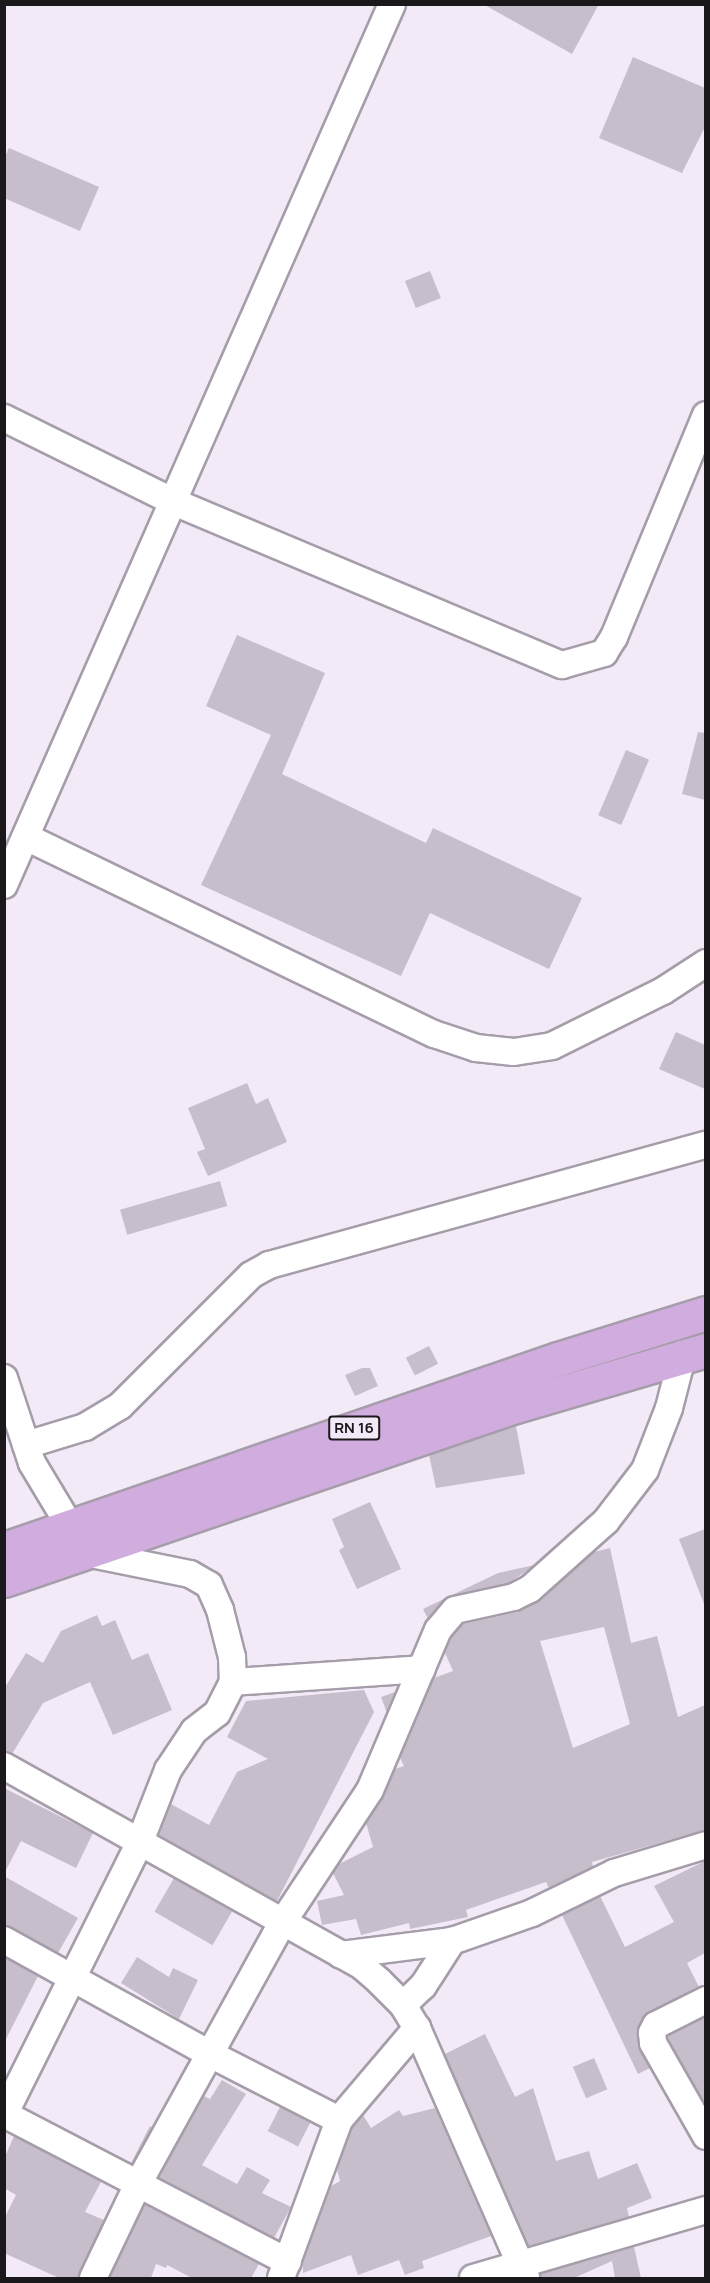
<!DOCTYPE html>
<html>
<head>
<meta charset="utf-8">
<style>
	body { margin:0 }
	#map { position:relative; width:710px; height:2283px; overflow:hidden; background:#f3eaf7; font-family:Manrope,sans-serif }
	div>[style] { position:absolute }
	[style*='--x'] { left:calc(var(--x)*1px); top:calc(var(--y)*1px); width:calc(var(--w)*1px); rotate:calc(var(--a)*1deg) }
	.building>* { inset:0; background:#c7becb; transform-origin:0 0 }
	.roads { filter:drop-shadow(2px 0 #a69daa) drop-shadow(-2px 0 #a69daa) drop-shadow(0 2px #a69daa) drop-shadow(0 -2px #a69daa) }
	.street>* { height:26px; margin:-13px; padding:0 13px; transform-origin:13px; border-radius:13px; background:#fff }
	.primary>* { height:33px; margin:-16.5px; padding:0 16.5px; transform-origin:16.5px; border-radius:16.5px; background:#d0adde }
	span { translate:-50% -50%; white-space:nowrap; text-align:center; line-height:1.15; -webkit-text-stroke:5px #f3eaf7; paint-order:stroke }
	.shield-label span { padding:2px 4px; background:#f3eaf7; border:2px solid; border-radius:4px; -webkit-text-stroke-width:0 }
	.shield-label { font-size:15px; color:#1b181c; font-weight:700 }
	.frame { position:absolute; inset:0; border:6px solid #1b181c; pointer-events:none }
</style>
</head>
<body>
<div id="map">
	<div class="building">
		<div style="clip-path:polygon(483px 4px,599px 4px,572px 54px)"></div>
		<div style="clip-path:polygon(633px 57px,705px 88px,705px 127px,682px 173px,599px 138px)"></div>
		<div style="clip-path:polygon(9px 148px,99px 187px,80px 231px,4px 198px,4px 159px)"></div>
		<div style="left:430px;top:271px;width:29px;height:27px;rotate:68deg"></div>
		<div style="clip-path:polygon(237px 635px,325px 673px,282px 774px,426px 843px,433px 828px,582px 898px,549px 969px,430px 913px,401px 976px,201px 885px,271px 735px,206px 706px)"></div>
		<div style="clip-path:polygon(698px 732px,705px 733px,705px 800px,682px 794px)"></div>
		<div style="left:626px;top:750px;width:25px;height:71px;rotate:23deg"></div>
		<div style="clip-path:polygon(676px 1032px,705px 1045px,705px 1089px,659px 1069px)"></div>
		<div style="clip-path:polygon(247px 1083px,256px 1104px,268px 1098px,287px 1142px,208px 1176px,197px 1152px,205px 1149px,188px 1108px)"></div>
		<div style="left:220px;top:1181px;width:26px;height:104px;rotate:74deg"></div>
		<div style="left:429px;top:1346px;width:20px;height:26px;rotate:63deg"></div>
		<div style="clip-path:polygon(362px 1368px,370px 1368px,378px 1386px,355px 1396px,345px 1375px)"></div>
		<div style="clip-path:polygon(516px 1426px,525px 1474px,436px 1488px,429px 1455px)"></div>
		<div style="clip-path:polygon(370px 1502px,401px 1569px,357px 1589px,339px 1550px,344px 1547px,332px 1519px)"></div>
		<div style="clip-path:polygon(705px 1529px,705px 1604px,704px 1604px,679px 1539px)"></div>
		<div style="clip-path:polygon(evenodd,610px 1548px,631px 1643px,657px 1636px,678px 1717px,705px 1705px,705px 1830px,592px 1862px,593px 1867px,549px 1888px,546px 1882px,466px 1910px,468px 1917px,410px 1929px,409px 1923px,361px 1935px,356px 1919px,322px 1925px,317px 1901px,344px 1895px,333px 1873px,339px 1864px,373px 1847px,366px 1823px,395px 1769px,404px 1766px,400px 1758px,434px 1678px,453px 1671px,445px 1653px,451px 1638px,463px 1624px,518px 1612px,537px 1602px,594px 1552px,610px 1548px,604px 1627px,630px 1724px,573px 1748px,540px 1641px,604px 1627px)"></div>
		<div style="clip-path:polygon(535px 1565px,509px 1583px,451px 1596px,428px 1619px,423px 1609px,498px 1573px)"></div>
		<div style="clip-path:polygon(97px 1615px,102px 1626px,115px 1620px,132px 1660px,148px 1653px,172px 1710px,113px 1735px,90px 1682px,43px 1703px,12px 1754px,4px 1751px,4px 1689px,26px 1653px,43px 1663px,61px 1631px)"></div>
		<div style="clip-path:polygon(364px 1690px,374px 1712px,277px 1901px,159px 1835px,171px 1804px,209px 1825px,237px 1772px,268px 1759px,227px 1737px,246px 1701px)"></div>
		<div style="clip-path:polygon(395px 1692px,387px 1713px,381px 1697px)"></div>
		<div style="clip-path:polygon(4px 1788px,93px 1833px,76px 1868px,21px 1841px,4px 1874px)"></div>
		<div style="clip-path:polygon(705px 1861px,705px 1953px,687px 1963px,699px 1987px,643px 2018px,638px 2044px,650px 2068px,638px 2074px,562px 1915px,600px 1896px,625px 1947px,674px 1922px,654px 1886px)"></div>
		<div style="clip-path:polygon(4px 1876px,78px 1918px,58px 1953px,4px 1925px)"></div>
		<div style="left:174px;top:1878px;width:67px;height:39px;rotate:30deg"></div>
		<div style="clip-path:polygon(4px 1957px,38px 1976px,4px 2043px)"></div>
		<div style="clip-path:polygon(137px 1957px,169px 1977px,173px 1968px,198px 1980px,179px 2019px,121px 1983px)"></div>
		<div style="clip-path:polygon(705px 2017px,705px 2105px,667px 2036px)"></div>
		<div style="clip-path:polygon(485px 2034px,515px 2097px,533px 2088px,556px 2161px,589px 2151px,598px 2179px,637px 2163px,652px 2198px,627px 2208px,629px 2217px,528px 2246px,445px 2054px)"></div>
		<div style="left:594px;top:2058px;width:34px;height:23px;rotate:67deg"></div>
		<div style="clip-path:polygon(222px 2080px,246px 2094px,202px 2165px,237px 2184px,247px 2167px,270px 2180px,262px 2193px,291px 2207px,274px 2238px,159px 2178px,204px 2096px,210px 2099px)"></div>
		<div style="left:280px;top:2107px;width:34px;height:27px;rotate:27deg"></div>
		<div style="clip-path:polygon(435px 2108px,491px 2236px,422px 2261px,424px 2268px,405px 2275px,399px 2260px,358px 2275px,351px 2255px,303px 2273px,303px 2262px,331px 2186px,340px 2181px,337px 2169px,352px 2128px,363px 2115px,371px 2128px,399px 2110px,403px 2116px)"></div>
		<div style="left:150px;top:2126px;width:2px;height:42px;rotate:27deg"></div>
		<div style="clip-path:polygon(14px 2136px,101px 2182px,85px 2212px,104px 2220px,78px 2278px,59px 2278px,4px 2253px,4px 2219px,16px 2195px,4px 2188px,4px 2159px)"></div>
		<div style="clip-path:polygon(145px 2204px,259px 2264px,251px 2278px,192px 2278px,167px 2265px,166px 2268px,156px 2264px,151px 2278px,109px 2278px)"></div>
		<div style="clip-path:polygon(634px 2247px,641px 2278px,615px 2278px,612px 2261px,574px 2278px,541px 2278px,540px 2274px)"></div>
	</div>
	<div class="roads">
		<div class="street">
			<div style="--x:4;--y:418;--w:190;--a:26.3"></div>
			<div style="--x:174;--y:502;--w:421;--a:22.8"></div>
			<div style="--x:562;--y:665;--w:44;--a:-15.9"></div>
			<div style="--x:604;--y:653;--w:19;--a:-58"></div>
			<div style="--x:614;--y:637;--w:240;--a:-67.5"></div>
			<div style="--x:26;--y:837;--w:453;--a:25.8"></div>
			<div style="--x:434;--y:1034;--w:44;--a:18.4"></div>
			<div style="--x:476;--y:1048;--w:38;--a:6"></div>
			<div style="--x:514;--y:1052;--w:38;--a:-9"></div>
			<div style="--x:552;--y:1046;--w:124;--a:-26.4"></div>
			<div style="--x:663;--y:991;--w:51;--a:-33.1"></div>
			<div style="--x:4;--y:885;--w:963;--a:-66.23"></div>
			<div style="--x:4;--y:1378;--w:89;--a:71.8"></div>
			<div style="--x:32;--y:1463;--w:105;--a:59"></div>
			<div style="--x:86;--y:1553;--w:106;--a:11.4"></div>
			<div style="--x:190;--y:1574;--w:22;--a:30"></div>
			<div style="--x:209;--y:1585;--w:27;--a:66"></div>
			<div style="--x:220;--y:1610;--w:49;--a:75.7"></div>
			<div style="--x:232;--y:1657;--w:25;--a:88"></div>
			<div style="--x:233;--y:1682;--w:35;--a:117"></div>
			<div style="--x:217;--y:1713;--w:29;--a:142"></div>
			<div style="--x:194;--y:1731;--w:47;--a:123.7"></div>
			<div style="--x:168;--y:1770;--w:79;--a:111.4"></div>
			<div style="--x:139;--y:1844;--w:303;--a:116.5"></div>
			<div style="--x:26;--y:1445;--w:62;--a:-17"></div>
			<div style="--x:85;--y:1427;--w:41;--a:-31"></div>
			<div style="--x:120;--y:1406;--w:185;--a:-45"></div>
			<div style="--x:251;--y:1275;--w:21;--a:-29"></div>
			<div style="--x:269;--y:1265;--w:453;--a:-15.4"></div>
			<div style="--x:233;--y:1682;--w:189;--a:-3.9"></div>
			<div style="--x:4;--y:1766;--w:411;--a:29.2"></div>
			<div style="--x:363;--y:1967;--w:21;--a:41"></div>
			<div style="--x:379;--y:1981;--w:34;--a:45"></div>
			<div style="--x:403;--y:2005;--w:27;--a:59"></div>
			<div style="--x:417;--y:2028;--w:273;--a:66.4"></div>
			<div style="--x:4;--y:1940;--w:235;--a:29"></div>
			<div style="--x:210;--y:2054;--w:145;--a:27.1"></div>
			<div style="--x:341;--y:1955;--w:112;--a:-7.2"></div>
			<div style="--x:452;--y:1941;--w:85;--a:-19.3"></div>
			<div style="--x:532;--y:1913;--w:91;--a:-26"></div>
			<div style="--x:614;--y:1873;--w:96;--a:-16.9"></div>
			<div style="--x:706;--y:2000;--w:56;--a:153.4"></div>
			<div style="--x:656;--y:2025;--w:9;--a:117"></div>
			<div style="--x:652;--y:2033;--w:10;--a:84"></div>
			<div style="--x:653;--y:2043;--w:107;--a:60.3"></div>
			<div style="--x:403;--y:2005;--w:28;--a:-44"></div>
			<div style="--x:423;--y:1986;--w:54;--a:-57.2"></div>
			<div style="--x:4;--y:2114;--w:320;--a:27.5"></div>
			<div style="--x:93;--y:2278;--w:104;--a:-64.4"></div>
			<div style="--x:138;--y:2184;--w:298;--a:-61.1"></div>
			<div style="--x:282;--y:1923;--w:159;--a:-56.5"></div>
			<div style="--x:370;--y:1790;--w:174;--a:-67"></div>
			<div style="--x:438;--y:1630;--w:26;--a:-50"></div>
			<div style="--x:455;--y:1610;--w:60;--a:-12.4"></div>
			<div style="--x:514;--y:1597;--w:18;--a:-27"></div>
			<div style="--x:530;--y:1589;--w:102;--a:-41.8"></div>
			<div style="--x:606;--y:1521;--w:64;--a:-52.6"></div>
			<div style="--x:645;--y:1470;--w:66;--a:-68.8"></div>
			<div style="--x:669;--y:1408;--w:56;--a:-75.5"></div>
			<div style="--x:281;--y:2278;--w:168;--a:-69.8"></div>
			<div style="--x:339;--y:2120;--w:121;--a:-49.7"></div>
			<div style="--x:473;--y:2278;--w:243;--a:-16.3"></div>
		</div>
		<div class="primary">
			<div style="--x:4;--y:1549;--w:586;--a:-18.93"></div>
			<div style="--x:558;--y:1359;--w:155;--a:-17.3"></div>
			<div style="--x:4;--y:1580;--w:533;--a:-18.81"></div>
			<div style="--x:509;--y:1408;--w:205;--a:-16.4"></div>
		</div>
	</div>
	<div class="shield-label">
		<span style="left:354px;top:1428px">RN 16</span>
	</div>
	<div class="frame"></div>
</div>
</body>
</html>
